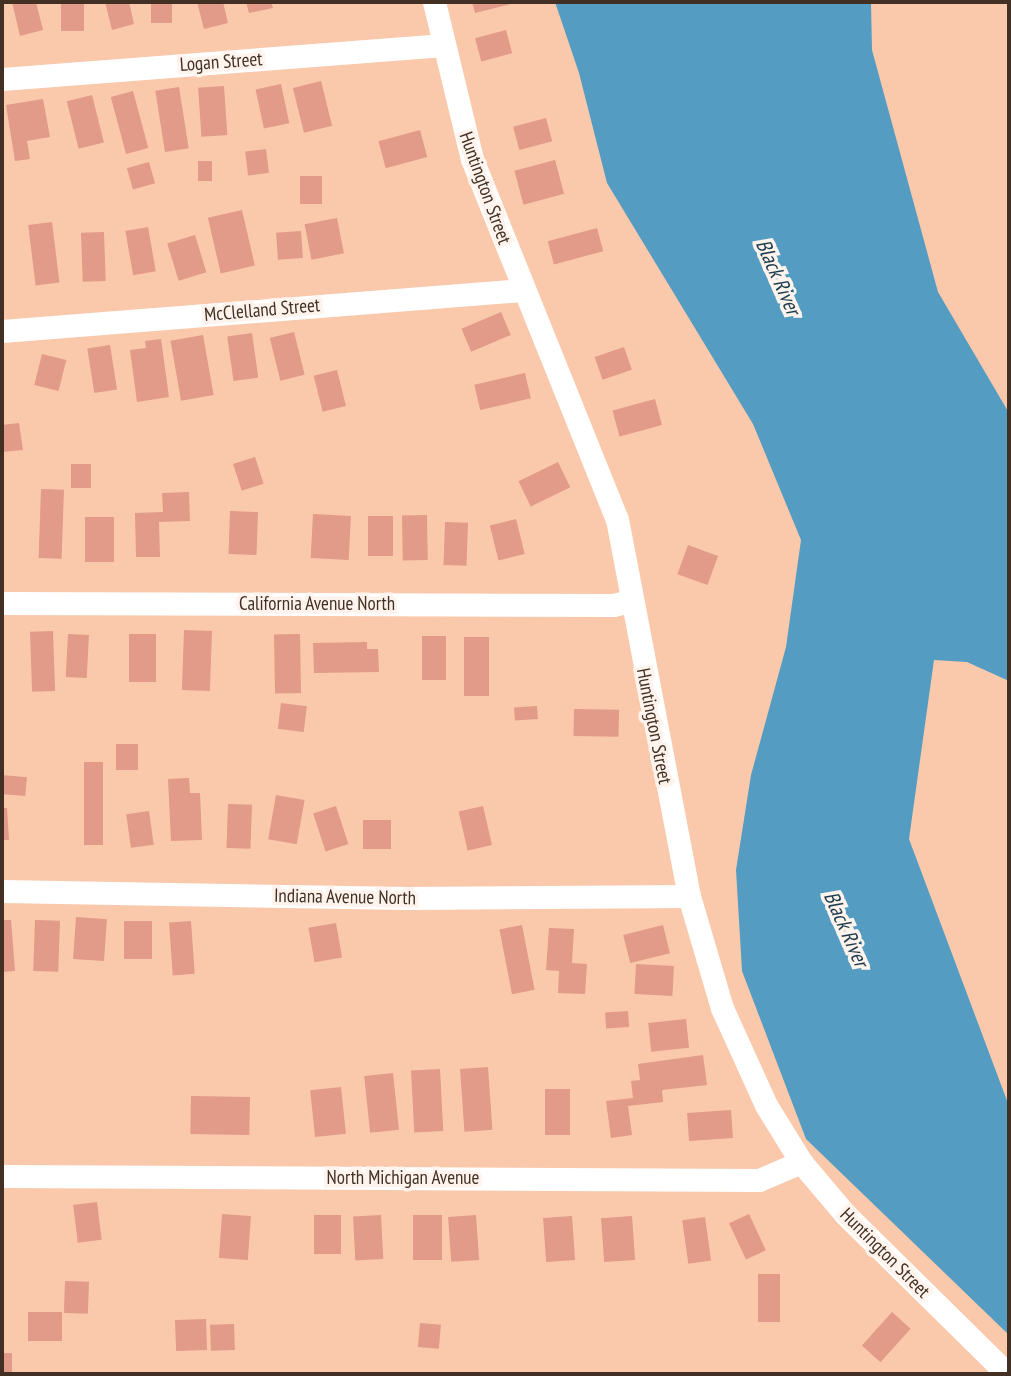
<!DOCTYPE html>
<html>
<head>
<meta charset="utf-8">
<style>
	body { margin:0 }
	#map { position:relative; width:1011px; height:1376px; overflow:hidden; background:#fac9ac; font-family:"PT Sans Narrow",sans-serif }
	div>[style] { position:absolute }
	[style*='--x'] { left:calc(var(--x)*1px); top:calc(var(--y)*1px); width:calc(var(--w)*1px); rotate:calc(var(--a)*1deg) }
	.water>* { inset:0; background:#549cc1 }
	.building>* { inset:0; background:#e29a89; transform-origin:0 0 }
	.minor>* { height:23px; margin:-11.5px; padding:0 11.5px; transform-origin:11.5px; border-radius:11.5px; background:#fff }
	span { translate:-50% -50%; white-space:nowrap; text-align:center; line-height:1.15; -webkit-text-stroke:7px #fef4ed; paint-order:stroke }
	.street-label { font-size:19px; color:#433024 }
	.water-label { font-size:21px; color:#1c3c4d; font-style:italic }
	.frame { position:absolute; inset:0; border:4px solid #433024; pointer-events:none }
</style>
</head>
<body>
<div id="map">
	<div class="water">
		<div style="clip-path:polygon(555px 2px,871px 2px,872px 50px,938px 292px,1009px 413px,1009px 681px,967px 662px,934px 660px,909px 839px,1009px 1106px,1009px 1335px,806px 1139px,742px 971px,736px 870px,751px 775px,786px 647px,801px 540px,753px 424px,607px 183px,579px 73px)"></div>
	</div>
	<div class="building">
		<div style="clip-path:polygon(12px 2px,36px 2px,43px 30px,20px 36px)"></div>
		<div style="left:61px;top:2px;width:23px;height:29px"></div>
		<div style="clip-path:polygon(105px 2px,129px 2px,134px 24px,112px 30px)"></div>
		<div style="left:151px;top:2px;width:21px;height:21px"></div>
		<div style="clip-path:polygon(197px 2px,223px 2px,228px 23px,204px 29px)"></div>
		<div style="clip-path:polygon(246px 2px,271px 2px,273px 8px,249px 13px)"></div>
		<div style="clip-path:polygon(472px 2px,515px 2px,515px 3px,475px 13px)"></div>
		<div style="left:506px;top:30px;width:24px;height:32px;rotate:75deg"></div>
		<div style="left:321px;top:81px;width:46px;height:29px;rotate:76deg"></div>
		<div style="left:281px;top:84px;width:40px;height:26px;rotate:78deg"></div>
		<div style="left:224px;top:86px;width:49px;height:26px;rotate:86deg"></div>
		<div style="left:179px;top:87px;width:62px;height:24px;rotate:81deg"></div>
		<div style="left:133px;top:91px;width:59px;height:23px;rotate:75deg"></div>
		<div style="left:92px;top:95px;width:49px;height:26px;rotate:76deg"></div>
		<div style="clip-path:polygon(43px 99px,50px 137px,27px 141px,30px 159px,15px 161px,6px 105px)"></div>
		<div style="left:546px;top:118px;width:24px;height:34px;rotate:75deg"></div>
		<div style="left:420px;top:130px;width:28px;height:43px;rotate:75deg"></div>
		<div style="left:266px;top:149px;width:24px;height:21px;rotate:83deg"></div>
		<div style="left:555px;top:160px;width:35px;height:42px;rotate:75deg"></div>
		<div style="left:198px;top:161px;width:14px;height:20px"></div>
		<div style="left:149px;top:162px;width:22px;height:23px;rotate:74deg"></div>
		<div style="left:322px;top:176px;width:28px;height:22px;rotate:90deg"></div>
		<div style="left:242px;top:210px;width:57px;height:35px;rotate:77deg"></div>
		<div style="left:337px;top:218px;width:36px;height:33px;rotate:79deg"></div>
		<div style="left:52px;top:222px;width:61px;height:24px;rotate:83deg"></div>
		<div style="left:148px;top:227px;width:45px;height:23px;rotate:80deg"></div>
		<div style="left:597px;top:228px;width:24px;height:51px;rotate:75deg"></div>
		<div style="left:301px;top:231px;width:27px;height:25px;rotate:86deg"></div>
		<div style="left:104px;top:232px;width:49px;height:23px;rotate:88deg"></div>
		<div style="left:195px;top:235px;width:39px;height:29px;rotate:73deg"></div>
		<div style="left:501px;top:312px;width:25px;height:43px;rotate:67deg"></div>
		<div style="left:294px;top:332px;width:44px;height:25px;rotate:76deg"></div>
		<div style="left:252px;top:333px;width:45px;height:25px;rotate:82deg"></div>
		<div style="left:203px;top:335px;width:61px;height:33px;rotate:80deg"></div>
		<div style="clip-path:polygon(161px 339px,169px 397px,137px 402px,130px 350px,146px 348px,145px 341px)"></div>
		<div style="left:110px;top:345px;width:45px;height:23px;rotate:81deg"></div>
		<div style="left:624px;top:347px;width:24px;height:31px;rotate:71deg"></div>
		<div style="left:42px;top:354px;width:25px;height:32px;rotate:14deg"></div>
		<div style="left:337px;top:370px;width:37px;height:24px;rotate:76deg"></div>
		<div style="left:525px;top:373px;width:26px;height:52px;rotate:77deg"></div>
		<div style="left:655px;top:399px;width:27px;height:44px;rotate:75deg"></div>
		<div style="clip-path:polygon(19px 423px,23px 450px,2px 452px,2px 425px)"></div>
		<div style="left:255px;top:457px;width:28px;height:23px;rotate:72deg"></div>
		<div style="left:558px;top:462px;width:28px;height:44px;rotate:64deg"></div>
		<div style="left:91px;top:464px;width:24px;height:20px;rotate:90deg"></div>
		<div style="left:41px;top:489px;width:23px;height:69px;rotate:2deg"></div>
		<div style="clip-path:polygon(189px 492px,190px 521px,159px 522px,160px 557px,136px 557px,135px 513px,163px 512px,162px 493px)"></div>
		<div style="left:230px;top:511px;width:28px;height:43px;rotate:2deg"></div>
		<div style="left:313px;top:514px;width:38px;height:44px;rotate:3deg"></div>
		<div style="left:427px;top:515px;width:45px;height:25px;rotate:89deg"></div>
		<div style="left:368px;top:516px;width:25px;height:40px"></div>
		<div style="left:85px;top:517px;width:29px;height:45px"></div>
		<div style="left:516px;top:519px;width:36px;height:27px;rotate:76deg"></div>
		<div style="left:445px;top:522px;width:23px;height:43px;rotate:2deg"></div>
		<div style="left:688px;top:545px;width:32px;height:31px;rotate:20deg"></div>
		<div style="left:184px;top:630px;width:28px;height:60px;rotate:2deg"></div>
		<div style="left:53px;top:631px;width:60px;height:23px;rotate:88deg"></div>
		<div style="left:68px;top:634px;width:21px;height:43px;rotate:3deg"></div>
		<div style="left:129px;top:634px;width:27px;height:48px"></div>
		<div style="left:300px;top:634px;width:59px;height:26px;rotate:89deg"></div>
		<div style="left:422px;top:636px;width:24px;height:44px"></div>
		<div style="left:464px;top:637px;width:25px;height:59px"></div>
		<div style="clip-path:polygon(367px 642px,367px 649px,378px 649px,379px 672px,314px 673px,313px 643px)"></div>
		<div style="left:281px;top:703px;width:26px;height:26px;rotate:7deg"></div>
		<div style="left:537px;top:706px;width:13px;height:23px;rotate:86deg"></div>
		<div style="left:574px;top:709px;width:45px;height:27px;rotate:1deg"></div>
		<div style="left:116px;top:744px;width:22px;height:26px"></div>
		<div style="left:84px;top:762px;width:19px;height:83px"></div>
		<div style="left:2px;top:775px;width:25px;height:19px;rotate:5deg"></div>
		<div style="clip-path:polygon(189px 778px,190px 793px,200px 793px,202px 840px,171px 841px,168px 779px)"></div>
		<div style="left:276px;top:795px;width:29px;height:45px;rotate:10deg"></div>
		<div style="left:228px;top:804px;width:24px;height:44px;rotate:2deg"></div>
		<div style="left:336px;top:806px;width:40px;height:24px;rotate:72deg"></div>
		<div style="left:483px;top:806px;width:40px;height:25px;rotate:77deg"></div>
		<div style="clip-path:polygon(2px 808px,7px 808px,9px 840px,2px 840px)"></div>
		<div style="left:149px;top:811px;width:34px;height:23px;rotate:82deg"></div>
		<div style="left:363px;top:820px;width:28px;height:29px"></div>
		<div style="left:76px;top:917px;width:31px;height:42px;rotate:4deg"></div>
		<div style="clip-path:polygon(2px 920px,11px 920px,15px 971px,2px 972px)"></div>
		<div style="left:35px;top:920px;width:25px;height:51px;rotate:2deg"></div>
		<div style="left:124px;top:921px;width:28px;height:38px"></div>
		<div style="left:191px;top:921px;width:53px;height:22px;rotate:86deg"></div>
		<div style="left:336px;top:923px;width:35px;height:28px;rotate:80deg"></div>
		<div style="left:522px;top:925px;width:66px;height:23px;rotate:79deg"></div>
		<div style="left:663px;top:925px;width:29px;height:41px;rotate:76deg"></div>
		<div style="clip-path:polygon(549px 928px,574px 929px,572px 963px,587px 964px,585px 994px,558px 993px,559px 971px,546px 970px)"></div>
		<div style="left:636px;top:964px;width:38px;height:30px;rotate:3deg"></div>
		<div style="left:628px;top:1011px;width:16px;height:23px;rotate:86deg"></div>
		<div style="left:686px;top:1019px;width:29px;height:38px;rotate:84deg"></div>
		<div style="clip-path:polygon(703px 1055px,707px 1085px,662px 1090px,663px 1102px,628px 1106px,632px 1135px,611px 1138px,606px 1101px,633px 1098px,631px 1081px,640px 1080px,638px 1064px)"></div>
		<div style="left:488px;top:1067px;width:63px;height:28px;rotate:86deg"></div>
		<div style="left:440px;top:1069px;width:62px;height:29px;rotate:87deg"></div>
		<div style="left:393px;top:1073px;width:57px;height:29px;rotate:84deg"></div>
		<div style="left:341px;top:1087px;width:47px;height:31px;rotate:84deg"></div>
		<div style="left:545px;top:1089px;width:25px;height:46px"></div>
		<div style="left:191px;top:1096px;width:59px;height:38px;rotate:1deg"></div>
		<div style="left:731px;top:1110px;width:28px;height:44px;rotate:86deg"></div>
		<div style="left:97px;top:1202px;width:38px;height:24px;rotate:83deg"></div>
		<div style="left:222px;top:1214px;width:29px;height:44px;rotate:4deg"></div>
		<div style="left:749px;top:1214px;width:40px;height:22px;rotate:65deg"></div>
		<div style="left:314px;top:1215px;width:27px;height:39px"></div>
		<div style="left:381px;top:1215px;width:44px;height:28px;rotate:87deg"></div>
		<div style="left:413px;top:1215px;width:29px;height:45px"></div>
		<div style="left:476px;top:1215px;width:45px;height:28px;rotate:86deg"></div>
		<div style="left:572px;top:1216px;width:44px;height:29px;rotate:86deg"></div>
		<div style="left:632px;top:1216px;width:44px;height:31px;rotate:86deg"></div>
		<div style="left:705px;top:1217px;width:44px;height:23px;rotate:82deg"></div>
		<div style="left:758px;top:1274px;width:22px;height:48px"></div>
		<div style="left:65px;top:1281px;width:24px;height:32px;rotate:2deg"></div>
		<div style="left:28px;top:1312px;width:34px;height:29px"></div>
		<div style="left:892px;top:1312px;width:25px;height:45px;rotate:42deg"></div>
		<div style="left:206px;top:1319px;width:31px;height:31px;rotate:88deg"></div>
		<div style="left:420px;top:1323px;width:21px;height:24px;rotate:5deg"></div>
		<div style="left:234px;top:1324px;width:26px;height:24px;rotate:88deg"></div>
		<div style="left:2px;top:1353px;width:10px;height:21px"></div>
	</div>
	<div class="minor">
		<div style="--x:434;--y:2;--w:162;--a:76.4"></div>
		<div style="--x:472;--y:159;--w:388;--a:68.1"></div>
		<div style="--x:617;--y:519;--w:384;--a:79.2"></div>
		<div style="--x:689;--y:896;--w:117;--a:73.6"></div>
		<div style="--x:722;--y:1008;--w:107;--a:65.6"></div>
		<div style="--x:766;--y:1105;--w:67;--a:58.4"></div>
		<div style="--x:801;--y:1162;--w:68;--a:49.8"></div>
		<div style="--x:845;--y:1214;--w:228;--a:44.6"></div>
		<div style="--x:2;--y:79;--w:440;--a:-4.4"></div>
		<div style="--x:2;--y:331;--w:523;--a:-4.5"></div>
		<div style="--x:2;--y:603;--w:611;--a:0.19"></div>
		<div style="--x:613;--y:605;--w:18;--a:-13"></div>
		<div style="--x:2;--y:891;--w:406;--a:1"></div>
		<div style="--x:408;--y:898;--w:281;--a:-0.4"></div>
		<div style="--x:2;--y:1176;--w:757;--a:0.3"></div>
		<div style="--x:759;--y:1180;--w:46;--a:-23.2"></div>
	</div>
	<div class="street-label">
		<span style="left:221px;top:62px;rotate:-4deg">Logan Street</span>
		<span style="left:485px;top:188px;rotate:70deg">Huntington Street</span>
		<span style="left:262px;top:310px;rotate:-5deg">McClelland Street</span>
		<span style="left:317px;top:604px">California Avenue North</span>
		<span style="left:654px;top:726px;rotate:79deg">Huntington Street</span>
		<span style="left:345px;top:897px;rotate:1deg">Indiana Avenue North</span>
		<span style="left:403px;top:1178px">North Michigan Avenue</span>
		<span style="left:885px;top:1253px;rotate:45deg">Huntington Street</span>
	</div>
	<div class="water-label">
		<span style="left:778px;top:277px;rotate:66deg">Black River</span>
		<span style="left:846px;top:929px;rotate:66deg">Black River</span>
	</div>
	<div class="frame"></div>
</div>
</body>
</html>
